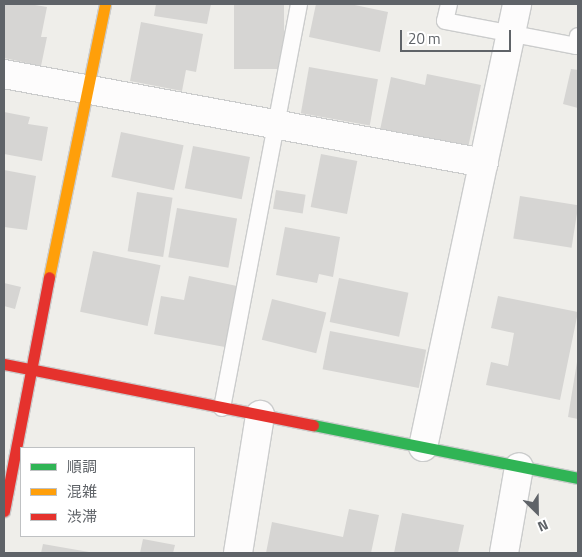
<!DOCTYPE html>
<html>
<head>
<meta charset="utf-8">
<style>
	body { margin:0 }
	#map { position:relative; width:582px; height:557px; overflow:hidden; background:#efeeea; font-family:"Titillium Web","Noto Sans JP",sans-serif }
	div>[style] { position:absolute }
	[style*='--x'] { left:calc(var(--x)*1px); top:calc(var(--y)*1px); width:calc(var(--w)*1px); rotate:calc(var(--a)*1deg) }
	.building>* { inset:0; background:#d6d5d3; transform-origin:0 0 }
	.roads { filter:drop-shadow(1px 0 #cbcccc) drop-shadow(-1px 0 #cbcccc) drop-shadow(0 1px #cbcccc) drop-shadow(0 -1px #cbcccc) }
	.lane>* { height:16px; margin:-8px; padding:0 8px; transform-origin:8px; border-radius:8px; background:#fdfcfc }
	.street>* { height:28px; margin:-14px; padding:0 14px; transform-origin:14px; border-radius:14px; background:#fdfcfc }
	.fast>* { height:11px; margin:-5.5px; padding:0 5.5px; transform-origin:5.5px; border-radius:5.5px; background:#30b455 }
	.slow>* { height:11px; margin:-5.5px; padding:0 5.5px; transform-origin:5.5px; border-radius:5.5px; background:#ff9f0a }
	.jam>* { height:11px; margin:-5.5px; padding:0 5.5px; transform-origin:5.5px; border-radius:5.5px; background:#e5322d }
	span { translate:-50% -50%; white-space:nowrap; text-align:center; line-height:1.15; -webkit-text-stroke:4.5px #fff; paint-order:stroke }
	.frame { position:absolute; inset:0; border:5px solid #5f6368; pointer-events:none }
	.legend { position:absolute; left:20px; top:447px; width:175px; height:90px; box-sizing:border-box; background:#fff; border:1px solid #bfc1c3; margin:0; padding:6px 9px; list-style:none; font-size:15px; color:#5f6368 }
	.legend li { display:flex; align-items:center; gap:10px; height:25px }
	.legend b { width:25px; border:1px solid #bfc1c3 }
	.north { position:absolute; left:512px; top:487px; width:50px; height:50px; -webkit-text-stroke:4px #fff; paint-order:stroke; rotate:157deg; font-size:14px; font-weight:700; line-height:20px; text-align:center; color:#5f6368 }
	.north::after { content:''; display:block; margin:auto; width:18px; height:22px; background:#5f6368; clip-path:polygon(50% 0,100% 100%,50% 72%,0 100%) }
	.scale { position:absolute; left:400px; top:30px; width:111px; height:22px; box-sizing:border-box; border:2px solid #5f6368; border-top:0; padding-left:6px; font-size:15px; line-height:18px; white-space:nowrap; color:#5f6368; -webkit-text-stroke:4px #fff; paint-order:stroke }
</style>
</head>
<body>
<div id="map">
	<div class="building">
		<div style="clip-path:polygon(4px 4px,29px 4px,47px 7px,41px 37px,47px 37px,41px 66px,4px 58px)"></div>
		<div style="clip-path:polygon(156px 4px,211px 4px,207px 24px,154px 16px)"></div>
		<div style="left:234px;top:4px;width:50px;height:65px"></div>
		<div style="clip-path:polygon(316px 4px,350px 4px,388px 12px,380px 52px,309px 37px)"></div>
		<div style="clip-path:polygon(141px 22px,203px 34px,196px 72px,186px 70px,182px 91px,130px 81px)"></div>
		<div style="left:309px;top:67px;width:70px;height:47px;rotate:10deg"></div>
		<div style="clip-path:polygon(571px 69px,578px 70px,578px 108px,563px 104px)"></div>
		<div style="clip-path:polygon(427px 74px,481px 85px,468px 148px,380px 130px,391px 77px,425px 85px)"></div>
		<div style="clip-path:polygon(4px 112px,30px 117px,28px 124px,48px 127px,42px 161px,4px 154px)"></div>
		<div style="left:121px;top:132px;width:64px;height:46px;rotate:12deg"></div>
		<div style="left:193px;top:146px;width:58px;height:43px;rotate:11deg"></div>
		<div style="left:321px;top:154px;width:37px;height:54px;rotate:11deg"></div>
		<div style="clip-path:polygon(4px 170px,36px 176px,27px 230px,4px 227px)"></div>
		<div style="left:276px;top:190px;width:30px;height:19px;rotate:9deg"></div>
		<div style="left:137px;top:192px;width:36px;height:60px;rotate:9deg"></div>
		<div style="left:520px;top:196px;width:59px;height:43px;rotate:9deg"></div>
		<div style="left:177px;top:208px;width:61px;height:50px;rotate:10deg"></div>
		<div style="clip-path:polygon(285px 227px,340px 237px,333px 277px,319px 274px,317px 283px,276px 275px)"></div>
		<div style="left:93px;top:251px;width:69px;height:62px;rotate:12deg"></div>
		<div style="clip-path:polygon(189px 276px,237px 286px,225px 347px,154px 334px,161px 296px,184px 300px)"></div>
		<div style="left:339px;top:278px;width:71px;height:45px;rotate:12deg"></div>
		<div style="clip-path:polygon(4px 283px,21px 287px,15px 309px,4px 306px)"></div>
		<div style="clip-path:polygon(498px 296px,578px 312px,560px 400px,486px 385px,491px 362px,508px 366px,514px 333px,491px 328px)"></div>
		<div style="left:272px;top:299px;width:56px;height:42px;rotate:14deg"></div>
		<div style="left:330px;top:331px;width:98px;height:39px;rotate:11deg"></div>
		<div style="clip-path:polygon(577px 362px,578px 363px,578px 419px,568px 417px)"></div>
		<div style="clip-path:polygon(349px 509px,379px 515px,371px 553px,266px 553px,272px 522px,343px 537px)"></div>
		<div style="clip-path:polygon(402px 513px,464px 525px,458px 553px,394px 553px)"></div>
		<div style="clip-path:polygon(143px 539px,175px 545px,173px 553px,140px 553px)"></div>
		<div style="clip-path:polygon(43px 544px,89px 552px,89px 553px,41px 553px)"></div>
	</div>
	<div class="roads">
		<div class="lane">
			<div style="--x:449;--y:4;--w:17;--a:103"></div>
			<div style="--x:445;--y:21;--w:133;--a:10.8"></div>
			<div style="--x:576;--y:46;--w:10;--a:-79"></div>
			<div style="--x:222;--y:408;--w:411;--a:-79.2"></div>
		</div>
		<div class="street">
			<div style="--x:4;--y:74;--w:488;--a:10.5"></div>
			<div style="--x:423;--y:447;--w:453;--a:-78"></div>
			<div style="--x:238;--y:553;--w:140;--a:-80.9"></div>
			<div style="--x:504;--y:553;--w:87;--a:-80.1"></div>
		</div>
		<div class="fast">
			<div style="--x:313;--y:425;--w:270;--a:11.3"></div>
		</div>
		<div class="slow">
			<div style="--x:49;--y:277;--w:279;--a:-78.4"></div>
		</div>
		<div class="jam">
			<div style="--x:4;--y:364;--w:315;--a:11.2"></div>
			<div style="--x:4;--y:511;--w:238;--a:-79.1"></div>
		</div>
	</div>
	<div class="frame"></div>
	<ul class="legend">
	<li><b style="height:6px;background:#30b455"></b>順調</li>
	<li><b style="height:6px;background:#ff9f0a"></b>混雑</li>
	<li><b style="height:6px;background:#e5322d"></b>渋滞</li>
	</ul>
	<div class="north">N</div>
	<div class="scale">20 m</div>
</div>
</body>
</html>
